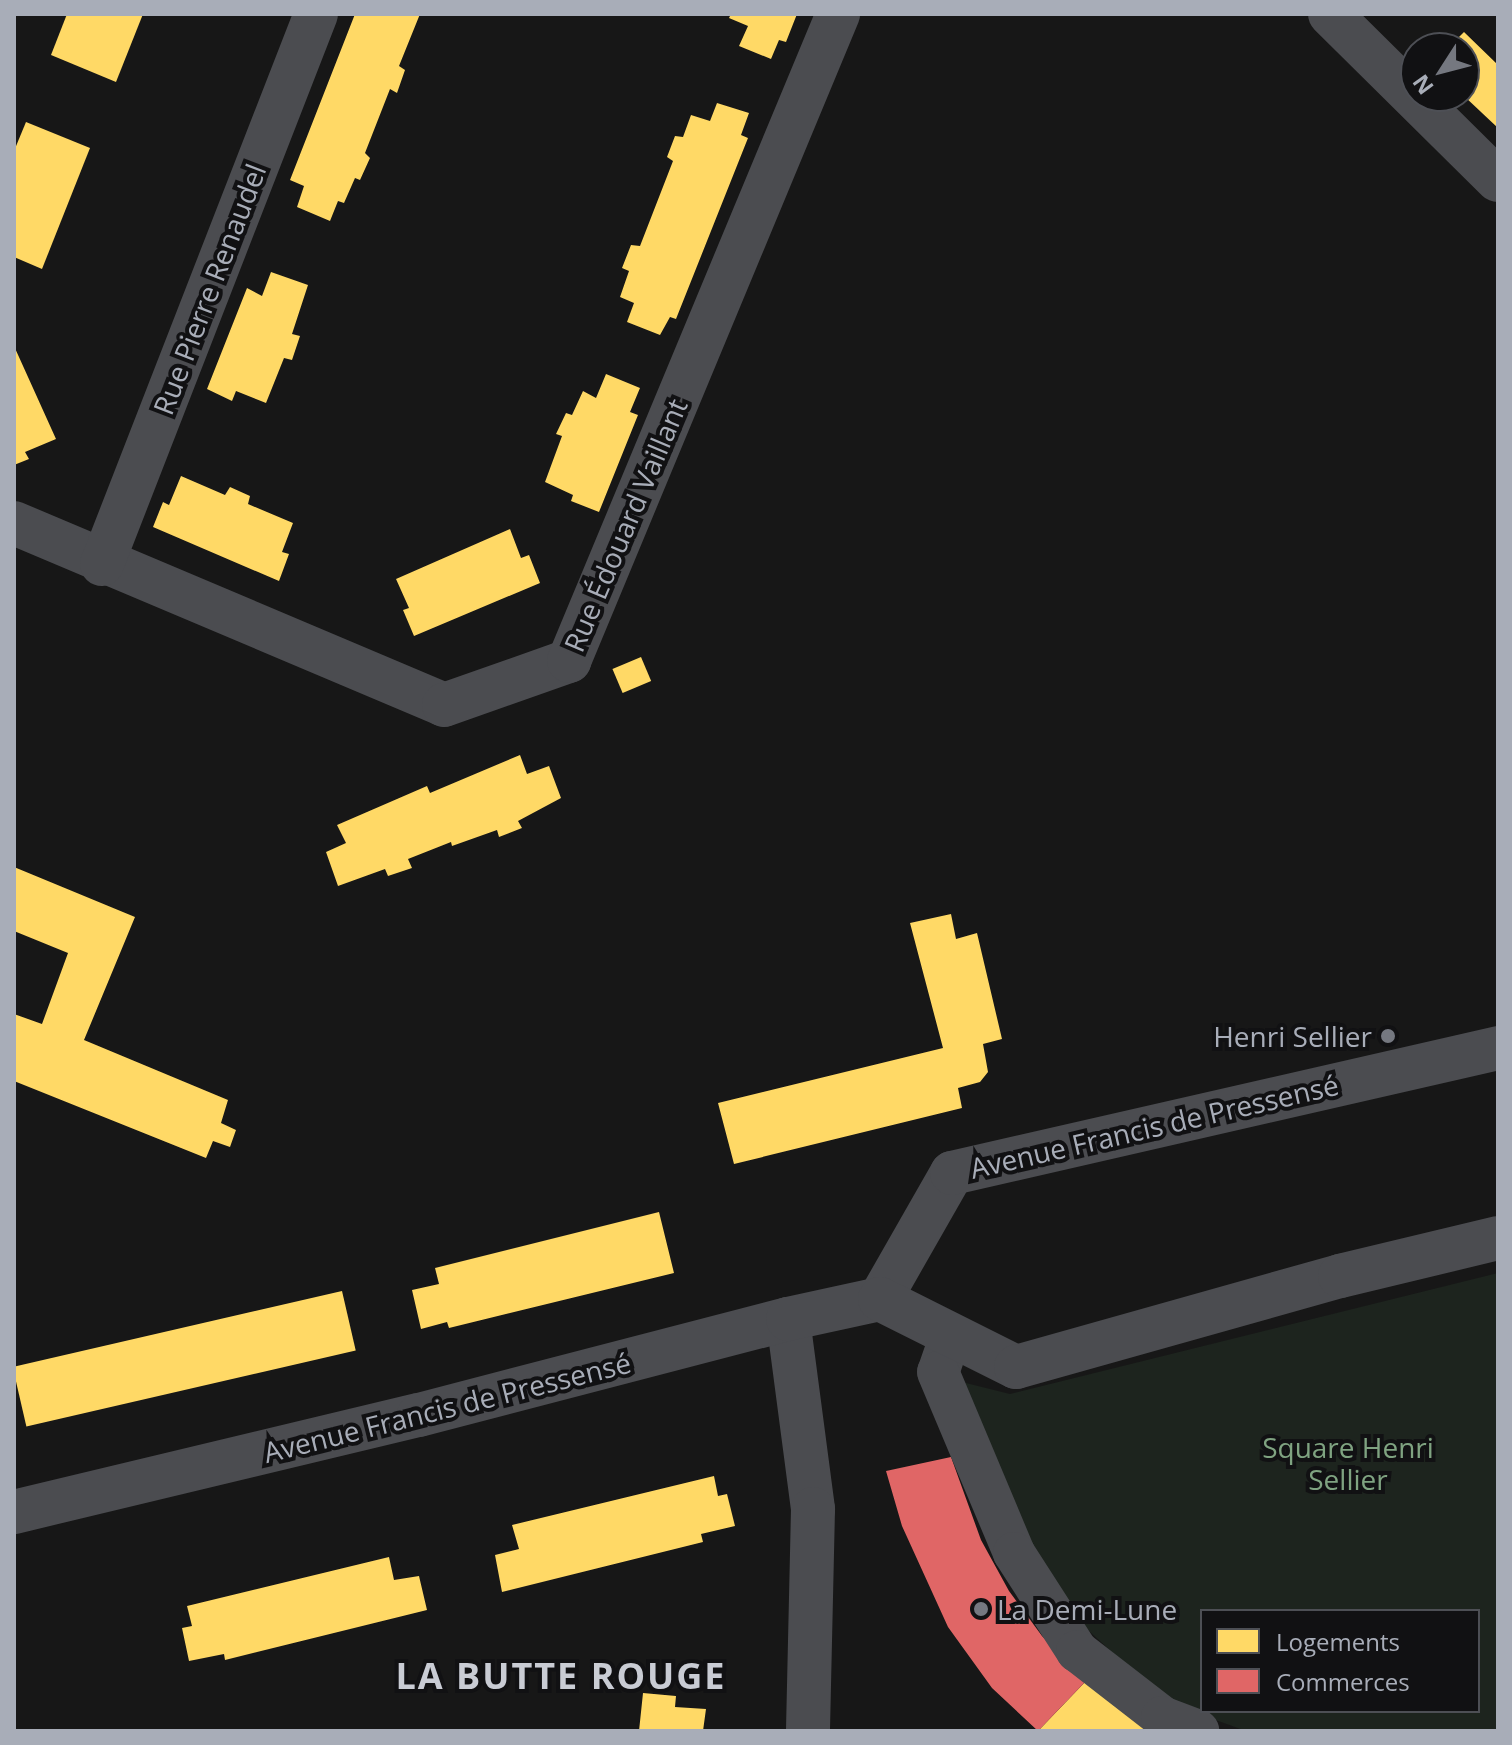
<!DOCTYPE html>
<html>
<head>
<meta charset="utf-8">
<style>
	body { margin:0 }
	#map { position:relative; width:1512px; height:1745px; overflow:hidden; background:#171717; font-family:"Open Sans",sans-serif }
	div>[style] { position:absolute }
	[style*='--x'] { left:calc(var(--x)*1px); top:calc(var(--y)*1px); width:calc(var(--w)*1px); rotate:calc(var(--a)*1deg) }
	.green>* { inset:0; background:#1d241e }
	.homes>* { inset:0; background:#ffd966; transform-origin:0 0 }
	.shops>* { inset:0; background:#e06666 }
	.pedestrian>* { height:42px; margin:-21px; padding:0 21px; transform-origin:21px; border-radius:21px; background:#4b4c50 }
	.minor>* { height:44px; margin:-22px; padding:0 22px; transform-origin:22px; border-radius:22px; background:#4b4c50 }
	.dots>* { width:22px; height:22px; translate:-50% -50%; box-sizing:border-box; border:4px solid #111113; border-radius:50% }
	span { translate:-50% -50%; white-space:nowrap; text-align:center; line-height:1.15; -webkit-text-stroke:8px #111113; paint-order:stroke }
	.street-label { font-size:28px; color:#a8adb8 }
	.poi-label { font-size:28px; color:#a8adb8 }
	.right { translate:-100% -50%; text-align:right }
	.left { translate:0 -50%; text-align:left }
	.park-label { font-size:28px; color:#7fa381 }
	.district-label { font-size:36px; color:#c9ccd4; font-weight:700; letter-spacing:2px }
	.frame { position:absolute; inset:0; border:16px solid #a8adb8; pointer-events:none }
	.legend { position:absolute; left:1200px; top:1609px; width:280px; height:104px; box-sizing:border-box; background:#111113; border:2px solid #4d4f55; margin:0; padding:10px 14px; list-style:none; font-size:24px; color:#a8adb8 }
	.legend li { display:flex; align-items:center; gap:16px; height:40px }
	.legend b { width:40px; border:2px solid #4d4f55 }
	.north { position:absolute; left:1400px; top:32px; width:80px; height:80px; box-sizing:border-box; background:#111113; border:2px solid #4d4f55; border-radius:50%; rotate:234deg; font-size:22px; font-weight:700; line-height:32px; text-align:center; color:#a8adb8 }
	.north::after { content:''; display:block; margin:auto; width:28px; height:36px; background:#757880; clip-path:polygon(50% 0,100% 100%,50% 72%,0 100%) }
</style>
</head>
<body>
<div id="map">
	<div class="green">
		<div style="clip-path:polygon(evenodd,1498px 1273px,1498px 1731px,1246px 1731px,1166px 1702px,1074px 1617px,1023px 1538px,954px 1380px,1010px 1394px,1498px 1273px,1202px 1611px,1478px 1611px,1478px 1711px,1202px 1711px,1202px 1611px)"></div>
	</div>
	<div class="homes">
		<div style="clip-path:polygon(67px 14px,143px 14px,116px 82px,51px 55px)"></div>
		<div style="clip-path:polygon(355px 14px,420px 14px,399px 66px,405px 70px,397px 93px,390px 89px,365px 153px,370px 158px,360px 180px,355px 178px,344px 203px,338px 201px,330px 221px,297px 207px,304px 186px,290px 180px)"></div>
		<div style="clip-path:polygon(731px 14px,797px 14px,786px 42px,779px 40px,771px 59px,739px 46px,748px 26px,729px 18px)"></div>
		<div style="clip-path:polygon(1464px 32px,1498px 65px,1498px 128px,1464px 96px,1464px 48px,1448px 48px)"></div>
		<div style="clip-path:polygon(717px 103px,749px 113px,741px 135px,748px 138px,676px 319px,670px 317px,660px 335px,627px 322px,634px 303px,620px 297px,629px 271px,622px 268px,631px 245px,640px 246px,673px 161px,667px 157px,675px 136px,683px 137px,691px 115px,710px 121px)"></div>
		<div style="clip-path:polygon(26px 122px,90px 148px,42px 269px,14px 257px,14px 151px)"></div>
		<div style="clip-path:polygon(271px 272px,308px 285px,292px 334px,300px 336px,292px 360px,284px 358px,266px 403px,236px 391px,232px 401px,207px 389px,247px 288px,262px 296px)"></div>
		<div style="clip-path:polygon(14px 346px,56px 439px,25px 452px,29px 459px,14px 465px)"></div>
		<div style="clip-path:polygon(606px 374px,640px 388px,630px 412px,638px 415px,599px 512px,571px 501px,573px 495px,545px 482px,562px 436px,556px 434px,566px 413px,572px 415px,583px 391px,596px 398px)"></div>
		<div style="clip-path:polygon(181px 476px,225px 495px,230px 487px,250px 496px,248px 504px,293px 523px,282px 552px,289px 554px,279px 581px,153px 527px,163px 502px,169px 505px)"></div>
		<div style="clip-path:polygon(510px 529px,521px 558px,529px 555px,540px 583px,414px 636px,403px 610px,409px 608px,396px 579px)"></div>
		<div style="left:641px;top:657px;width:26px;height:31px;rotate:67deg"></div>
		<div style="clip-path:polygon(520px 755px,527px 774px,549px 766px,561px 798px,518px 821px,522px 828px,499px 837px,497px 830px,452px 846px,451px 842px,408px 859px,412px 868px,388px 876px,385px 869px,338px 886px,326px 852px,346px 843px,337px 825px,427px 786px,430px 793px)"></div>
		<div style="clip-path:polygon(14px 867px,135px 917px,84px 1040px,228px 1100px,221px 1123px,236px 1130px,230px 1147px,213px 1141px,206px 1158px,14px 1081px,14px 1014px,42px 1024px,68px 953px,14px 931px)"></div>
		<div style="clip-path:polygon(951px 914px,956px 939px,977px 933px,1002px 1039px,983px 1044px,988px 1072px,980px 1082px,958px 1088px,962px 1108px,734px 1164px,718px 1103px,943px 1048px,910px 923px)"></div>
		<div style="clip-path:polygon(659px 1212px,674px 1273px,449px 1328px,447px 1322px,421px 1329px,412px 1290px,439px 1284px,435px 1268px)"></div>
		<div style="left:342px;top:1291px;width:61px;height:338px;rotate:77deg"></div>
		<div style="clip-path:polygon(714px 1476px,718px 1496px,727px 1494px,735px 1526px,701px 1534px,703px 1542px,502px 1592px,495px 1555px,519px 1549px,512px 1525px)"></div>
		<div style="clip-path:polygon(389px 1557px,394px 1580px,419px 1576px,427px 1610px,225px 1660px,224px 1654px,189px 1661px,182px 1628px,192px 1626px,187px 1606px)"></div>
		<div style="clip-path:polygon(1086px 1681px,1150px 1731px,1038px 1731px)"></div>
		<div style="clip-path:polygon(643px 1693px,676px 1696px,675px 1707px,706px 1709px,703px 1731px,639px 1731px)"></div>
	</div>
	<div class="shops">
		<div style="clip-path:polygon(951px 1457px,981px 1540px,1009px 1591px,1042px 1636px,1086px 1681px,1038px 1731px,992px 1688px,948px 1627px,902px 1526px,886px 1471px)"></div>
	</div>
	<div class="pedestrian">
		<div style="--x:951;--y:1335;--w:39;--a:109"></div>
		<div style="--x:938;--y:1372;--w:196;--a:67.2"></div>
		<div style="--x:1014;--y:1553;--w:117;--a:57.3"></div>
		<div style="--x:1077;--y:1651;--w:108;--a:37.8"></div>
		<div style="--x:1162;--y:1717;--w:39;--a:21"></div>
	</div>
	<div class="minor">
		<div style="--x:1330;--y:14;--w:236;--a:44.7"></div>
		<div style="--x:14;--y:523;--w:467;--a:22.9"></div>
		<div style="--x:444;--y:705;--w:133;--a:-19.4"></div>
		<div style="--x:569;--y:661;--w:701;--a:-67.42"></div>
		<div style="--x:102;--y:564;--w:590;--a:-68.74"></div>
		<div style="--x:880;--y:1299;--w:145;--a:-60.3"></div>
		<div style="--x:952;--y:1173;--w:560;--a:-12.89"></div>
		<div style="--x:788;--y:1319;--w:192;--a:82.5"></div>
		<div style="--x:813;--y:1509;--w:222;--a:91.3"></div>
		<div style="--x:14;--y:1512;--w:416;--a:-13.5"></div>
		<div style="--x:419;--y:1415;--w:381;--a:-14.6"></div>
		<div style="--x:788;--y:1319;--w:94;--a:-12.3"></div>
		<div style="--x:880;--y:1299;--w:152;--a:26.6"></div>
		<div style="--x:1016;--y:1367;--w:337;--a:-15.7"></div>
		<div style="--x:1340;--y:1276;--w:163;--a:-13.5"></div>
	</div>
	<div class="dots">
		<div style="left:1388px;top:1036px;background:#757880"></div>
		<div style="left:981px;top:1609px;background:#757880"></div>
	</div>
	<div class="street-label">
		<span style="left:209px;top:289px;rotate:-69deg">Rue Pierre Renaudel</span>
		<span style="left:625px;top:525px;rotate:-67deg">Rue Édouard Vaillant</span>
		<span style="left:1154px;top:1126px;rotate:-13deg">Avenue Francis de Pressensé</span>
		<span style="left:447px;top:1407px;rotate:-14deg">Avenue Francis de Pressensé</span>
	</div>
	<div class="poi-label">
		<span class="right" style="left:1372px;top:1036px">Henri Sellier</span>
		<span class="left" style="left:997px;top:1609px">La Demi-Lune</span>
	</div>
	<div class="park-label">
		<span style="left:1348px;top:1463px">Square Henri<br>Sellier</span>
	</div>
	<div class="district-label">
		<span style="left:561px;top:1676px">LA BUTTE ROUGE</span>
	</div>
	<div class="frame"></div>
	<ul class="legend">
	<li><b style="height:22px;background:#ffd966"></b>Logements</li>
	<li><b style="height:22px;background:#e06666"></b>Commerces</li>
	</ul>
	<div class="north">N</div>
</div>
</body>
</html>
